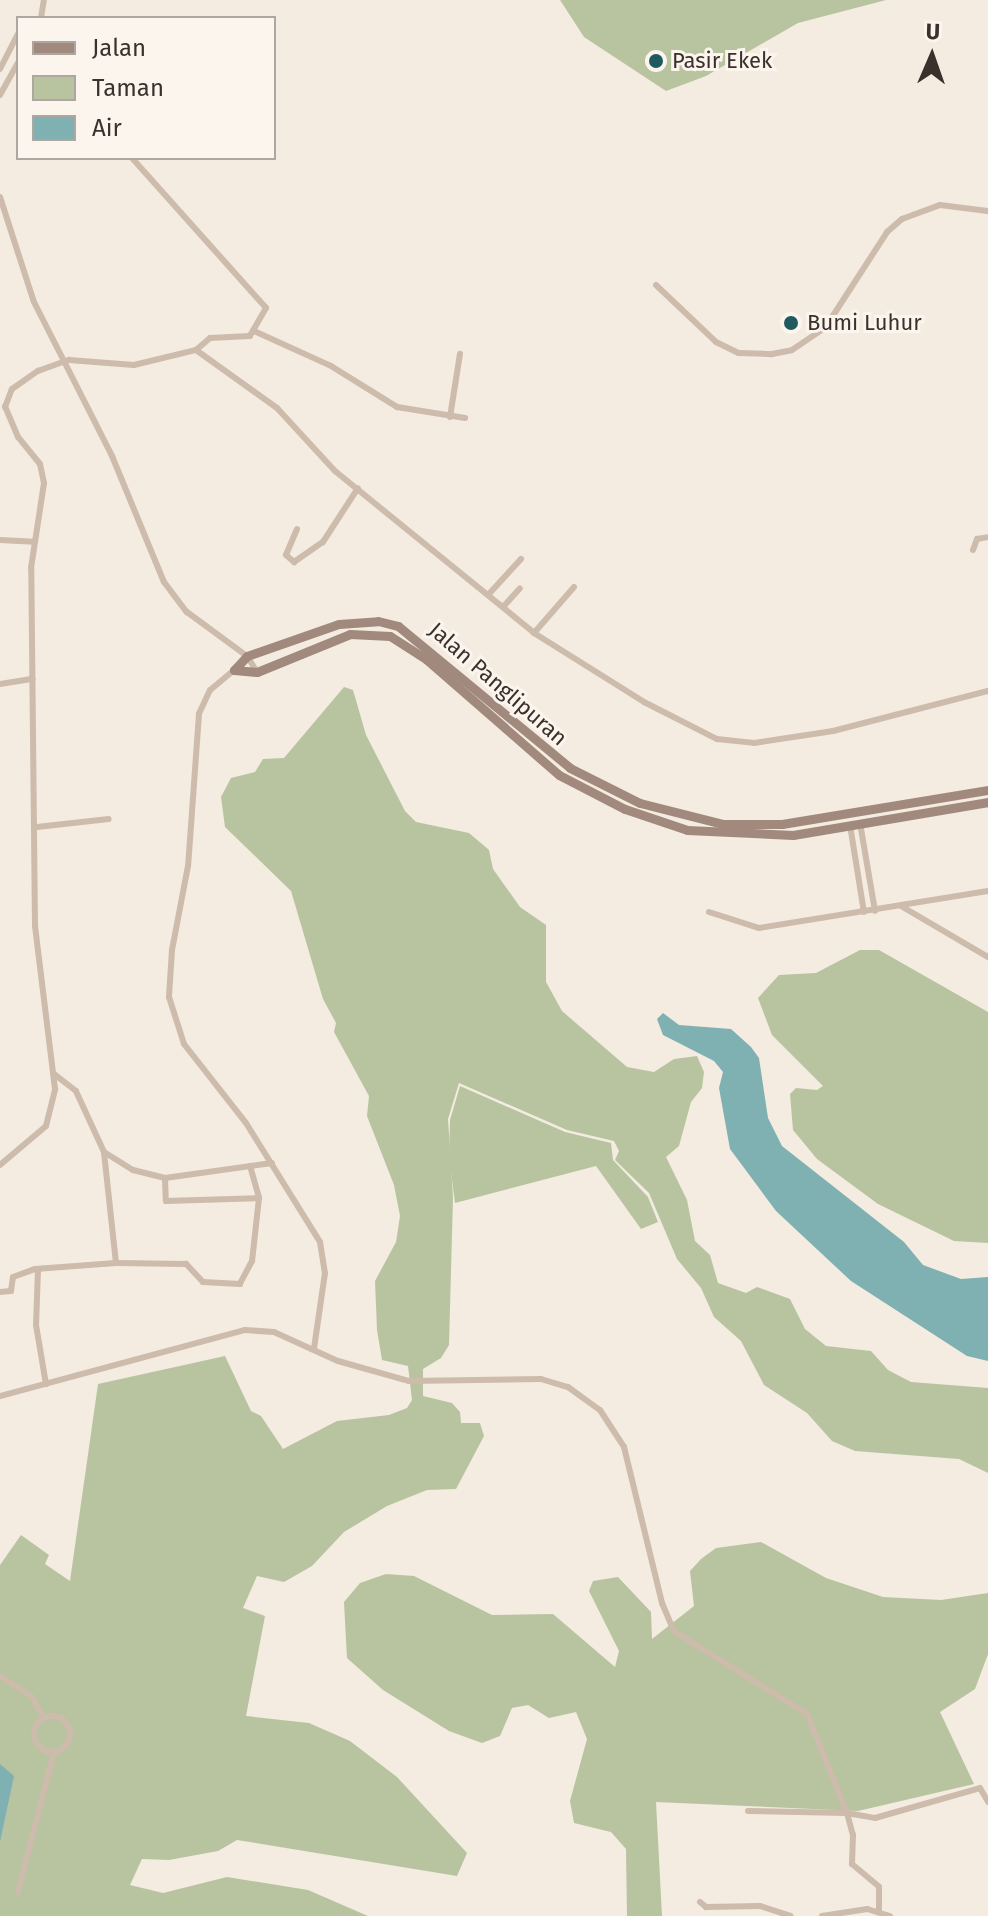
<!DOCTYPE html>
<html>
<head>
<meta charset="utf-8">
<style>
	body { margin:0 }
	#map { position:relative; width:988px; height:1916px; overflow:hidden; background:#f4ebe1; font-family:"Fira Sans",sans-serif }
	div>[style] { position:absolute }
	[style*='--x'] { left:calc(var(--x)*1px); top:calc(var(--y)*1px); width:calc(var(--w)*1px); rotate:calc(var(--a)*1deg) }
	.green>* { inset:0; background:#b8c4a0 }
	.water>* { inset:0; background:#7fb0b2 }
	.street>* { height:6px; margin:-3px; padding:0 3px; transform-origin:3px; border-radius:3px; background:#cdbbac }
	.street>.ring { margin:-3px; padding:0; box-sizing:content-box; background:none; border:6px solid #cdbbac; border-radius:50% }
	.secondary>* { height:9px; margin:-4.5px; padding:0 4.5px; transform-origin:4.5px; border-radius:4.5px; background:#a18a7d }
	.dots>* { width:22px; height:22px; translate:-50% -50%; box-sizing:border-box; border:4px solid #fbf5ee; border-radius:50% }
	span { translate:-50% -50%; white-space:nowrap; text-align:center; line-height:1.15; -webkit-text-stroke:6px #fbf5ee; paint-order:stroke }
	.poi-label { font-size:22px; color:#3b302b }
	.left { translate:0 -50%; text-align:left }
	.street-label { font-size:22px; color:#3b302b }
	.legend { position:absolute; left:16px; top:16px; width:260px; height:144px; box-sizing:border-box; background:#fbf5ee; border:2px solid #aea6a0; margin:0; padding:10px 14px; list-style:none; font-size:24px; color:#3b302b }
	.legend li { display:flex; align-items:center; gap:16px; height:40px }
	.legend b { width:40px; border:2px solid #aea6a0 }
	.north { position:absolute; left:892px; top:16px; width:80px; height:80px; -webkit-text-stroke:6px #fbf5ee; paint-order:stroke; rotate:2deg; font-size:22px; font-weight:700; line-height:32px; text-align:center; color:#3b302b }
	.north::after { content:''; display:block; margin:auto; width:28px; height:36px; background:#3b302b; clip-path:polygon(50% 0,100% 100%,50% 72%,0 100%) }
</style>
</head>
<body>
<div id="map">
	<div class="green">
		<div style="clip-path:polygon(560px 0,886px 0,798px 23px,706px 76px,666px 91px,584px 37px)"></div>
		<div style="clip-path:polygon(344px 687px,353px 690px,366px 735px,405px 811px,416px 822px,469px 833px,489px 850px,493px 869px,520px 907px,546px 925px,546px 982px,562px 1011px,627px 1067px,654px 1072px,674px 1059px,697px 1056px,704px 1072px,702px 1088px,691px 1102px,679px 1146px,666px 1157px,687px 1200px,695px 1241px,710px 1255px,718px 1283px,746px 1293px,757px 1287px,790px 1299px,805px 1329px,826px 1346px,871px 1351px,888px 1370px,911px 1382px,988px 1388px,988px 1473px,959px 1459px,855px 1451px,832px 1441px,807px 1413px,764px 1385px,741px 1341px,714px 1317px,701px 1288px,677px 1259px,649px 1193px,615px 1160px,619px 1151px,614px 1141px,567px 1130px,459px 1083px,448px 1119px,453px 1197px,449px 1345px,441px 1358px,423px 1369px,423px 1396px,452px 1403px,460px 1412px,461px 1423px,480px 1423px,484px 1436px,456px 1489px,427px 1490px,387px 1506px,344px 1532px,312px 1566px,284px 1582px,257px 1576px,243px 1608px,265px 1616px,246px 1716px,309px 1723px,350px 1741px,397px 1777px,467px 1853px,457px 1876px,237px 1840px,218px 1851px,169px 1860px,142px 1859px,130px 1885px,163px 1893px,227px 1877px,308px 1890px,368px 1916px,0 1916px,0 1565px,21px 1535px,49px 1555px,45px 1564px,70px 1581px,98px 1384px,225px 1356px,251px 1411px,261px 1416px,283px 1449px,337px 1421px,389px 1415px,407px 1408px,412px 1400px,408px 1366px,382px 1360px,377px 1330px,375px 1281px,396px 1242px,400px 1216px,394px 1185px,367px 1116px,369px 1096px,334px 1032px,336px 1023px,323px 999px,291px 891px,225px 827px,221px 797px,231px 778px,255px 772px,263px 759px,284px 758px)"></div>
		<div style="clip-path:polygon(860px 950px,879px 950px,988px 1012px,988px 1243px,954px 1241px,878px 1204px,817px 1159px,793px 1130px,790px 1094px,796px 1088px,817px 1090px,823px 1086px,772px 1035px,758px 998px,779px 975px,816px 973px)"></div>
		<div style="clip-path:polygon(460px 1086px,565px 1132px,611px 1143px,613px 1160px,648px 1197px,658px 1222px,641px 1229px,596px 1166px,455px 1203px,449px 1156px,450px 1120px)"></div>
		<div style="clip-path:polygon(761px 1542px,826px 1578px,883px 1597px,941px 1600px,988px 1593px,988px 1654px,975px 1689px,940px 1712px,974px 1784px,858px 1811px,656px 1802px,662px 1916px,627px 1916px,626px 1849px,611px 1832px,574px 1823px,570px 1801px,587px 1739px,576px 1712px,549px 1718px,528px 1705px,512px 1708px,500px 1736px,482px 1743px,449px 1731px,383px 1690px,347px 1658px,344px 1602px,360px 1583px,386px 1574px,414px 1576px,492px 1615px,553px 1614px,615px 1667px,619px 1651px,589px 1591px,593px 1581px,618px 1577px,651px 1612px,652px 1639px,694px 1606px,690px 1571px,701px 1559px,716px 1548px)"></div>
	</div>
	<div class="water">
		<div style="clip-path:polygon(663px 1013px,679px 1025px,731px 1029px,751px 1047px,759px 1058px,768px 1118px,782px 1146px,904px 1242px,923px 1265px,961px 1279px,988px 1277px,988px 1361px,967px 1356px,851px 1281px,776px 1211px,730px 1149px,719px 1088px,723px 1072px,714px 1061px,663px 1035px,657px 1019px)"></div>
		<div style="clip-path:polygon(0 1764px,14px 1776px,0 1842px)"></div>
	</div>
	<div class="street">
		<div style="--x:41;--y:18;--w:18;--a:-81"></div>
		<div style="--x:0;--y:69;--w:39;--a:-63"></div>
		<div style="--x:0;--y:95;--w:37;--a:-61"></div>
		<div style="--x:132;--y:158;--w:201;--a:48.2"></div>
		<div style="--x:266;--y:308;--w:32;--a:120"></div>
		<div style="--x:250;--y:336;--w:40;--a:177.1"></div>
		<div style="--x:210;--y:338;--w:18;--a:139"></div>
		<div style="--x:0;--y:197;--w:110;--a:72.1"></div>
		<div style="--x:34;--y:302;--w:173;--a:63.1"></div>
		<div style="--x:112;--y:456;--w:136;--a:67.6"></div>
		<div style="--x:164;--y:582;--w:38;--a:53"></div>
		<div style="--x:187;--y:612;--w:74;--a:36.3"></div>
		<div style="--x:247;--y:656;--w:19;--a:58"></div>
		<div style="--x:656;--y:285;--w:83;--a:43.5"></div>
		<div style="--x:716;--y:342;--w:25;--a:26"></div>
		<div style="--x:739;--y:353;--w:33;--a:2"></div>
		<div style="--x:772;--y:354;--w:20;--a:-11"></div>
		<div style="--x:792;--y:350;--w:40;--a:-34"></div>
		<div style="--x:825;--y:328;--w:114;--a:-57.1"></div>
		<div style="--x:887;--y:232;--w:20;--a:-41"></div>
		<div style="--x:902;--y:219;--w:40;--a:-20.2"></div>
		<div style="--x:940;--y:205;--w:48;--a:7.1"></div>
		<div style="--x:254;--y:331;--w:85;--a:24.4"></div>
		<div style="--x:331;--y:366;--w:78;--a:31.8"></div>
		<div style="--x:397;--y:407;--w:69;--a:9.2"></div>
		<div style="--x:450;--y:417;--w:64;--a:-81"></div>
		<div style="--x:297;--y:529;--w:28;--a:113"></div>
		<div style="--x:286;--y:555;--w:11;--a:41"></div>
		<div style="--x:294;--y:562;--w:35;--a:-35"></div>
		<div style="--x:323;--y:542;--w:64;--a:-57.1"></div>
		<div style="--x:0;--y:540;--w:34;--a:3"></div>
		<div style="--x:973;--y:550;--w:12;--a:-70"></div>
		<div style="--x:977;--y:539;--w:11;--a:-10"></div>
		<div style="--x:488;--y:595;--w:49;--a:-47.5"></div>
		<div style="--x:503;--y:607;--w:25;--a:-48"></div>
		<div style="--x:534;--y:633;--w:61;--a:-49"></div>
		<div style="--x:234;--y:670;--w:31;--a:140"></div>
		<div style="--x:210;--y:690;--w:26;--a:115"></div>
		<div style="--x:199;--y:714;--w:152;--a:94.1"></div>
		<div style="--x:188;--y:866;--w:86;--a:100.8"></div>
		<div style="--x:172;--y:950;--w:47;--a:93.7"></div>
		<div style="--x:169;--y:997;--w:49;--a:72.3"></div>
		<div style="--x:184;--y:1044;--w:100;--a:51.9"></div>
		<div style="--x:246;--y:1123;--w:140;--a:58.1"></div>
		<div style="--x:320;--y:1242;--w:31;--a:81"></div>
		<div style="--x:325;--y:1273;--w:76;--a:98.3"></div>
		<div style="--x:0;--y:684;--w:33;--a:-9"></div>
		<div style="--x:860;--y:823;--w:89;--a:80.3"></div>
		<div style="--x:850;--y:825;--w:88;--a:80.9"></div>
		<div style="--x:37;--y:827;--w:72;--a:-6.3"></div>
		<div style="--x:901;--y:906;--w:101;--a:30.4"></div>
		<div style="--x:709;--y:912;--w:52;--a:17.7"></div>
		<div style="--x:759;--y:928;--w:232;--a:-9.2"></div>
		<div style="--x:104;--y:1152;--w:34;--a:32"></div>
		<div style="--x:133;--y:1170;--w:33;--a:14"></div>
		<div style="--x:165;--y:1178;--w:23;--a:88"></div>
		<div style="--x:166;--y:1201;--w:93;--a:-1.8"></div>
		<div style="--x:259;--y:1198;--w:63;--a:96.3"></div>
		<div style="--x:252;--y:1261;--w:26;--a:118"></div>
		<div style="--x:240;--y:1284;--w:37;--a:-177"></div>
		<div style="--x:203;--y:1282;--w:25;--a:-133"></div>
		<div style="--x:186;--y:1264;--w:70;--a:-179.2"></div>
		<div style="--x:0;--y:1165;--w:60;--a:-40.3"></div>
		<div style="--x:46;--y:1126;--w:38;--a:-76"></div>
		<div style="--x:55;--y:1089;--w:164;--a:-97"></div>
		<div style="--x:35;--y:926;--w:358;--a:-90.6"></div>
		<div style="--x:31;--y:568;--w:86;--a:-81.3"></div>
		<div style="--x:44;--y:483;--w:19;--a:-102"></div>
		<div style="--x:40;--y:464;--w:35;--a:-129"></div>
		<div style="--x:18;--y:437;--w:33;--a:-113"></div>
		<div style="--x:5;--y:407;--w:19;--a:-69"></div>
		<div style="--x:12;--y:389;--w:32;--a:-35"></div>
		<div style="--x:38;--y:371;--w:33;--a:-20"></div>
		<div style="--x:69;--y:360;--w:65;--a:4.4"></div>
		<div style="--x:134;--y:365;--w:64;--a:-13.6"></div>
		<div style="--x:196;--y:350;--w:100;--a:35.6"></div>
		<div style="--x:277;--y:408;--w:86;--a:47.4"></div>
		<div style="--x:335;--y:471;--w:257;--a:39.1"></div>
		<div style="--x:534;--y:633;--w:130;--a:32.1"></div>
		<div style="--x:644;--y:702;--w:82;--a:26.9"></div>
		<div style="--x:717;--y:739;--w:37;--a:6"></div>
		<div style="--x:754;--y:743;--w:80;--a:-8.6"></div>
		<div style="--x:833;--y:731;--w:160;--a:-14.5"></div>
		<div style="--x:250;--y:1166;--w:33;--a:74"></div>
		<div style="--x:165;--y:1178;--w:108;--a:-8"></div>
		<div style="--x:38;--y:1269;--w:56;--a:92"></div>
		<div style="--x:36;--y:1325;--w:60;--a:80.4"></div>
		<div style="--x:0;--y:1292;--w:11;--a:-5"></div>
		<div style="--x:11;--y:1291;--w:14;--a:-82"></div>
		<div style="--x:13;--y:1277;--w:23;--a:-20"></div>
		<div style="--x:35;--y:1269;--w:81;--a:-4.2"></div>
		<div style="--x:116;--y:1263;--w:112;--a:-96.2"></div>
		<div style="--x:104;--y:1152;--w:67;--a:-114.7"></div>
		<div style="--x:76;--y:1091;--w:28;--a:-142"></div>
		<div style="--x:0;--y:1396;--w:254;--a:-15.1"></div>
		<div style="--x:245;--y:1330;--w:29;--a:4"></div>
		<div style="--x:274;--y:1332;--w:70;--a:24.4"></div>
		<div style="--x:338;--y:1361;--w:74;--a:15.7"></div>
		<div style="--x:409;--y:1381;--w:132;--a:-0.9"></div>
		<div style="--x:541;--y:1379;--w:28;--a:17"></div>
		<div style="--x:568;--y:1387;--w:39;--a:36"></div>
		<div style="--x:600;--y:1410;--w:44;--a:57"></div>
		<div style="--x:624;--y:1447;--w:161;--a:76.3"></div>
		<div style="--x:662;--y:1603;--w:30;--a:67"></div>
		<div style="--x:674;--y:1631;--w:157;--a:32"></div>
		<div style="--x:807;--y:1714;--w:107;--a:68"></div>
		<div style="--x:847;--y:1813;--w:28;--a:10"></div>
		<div style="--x:875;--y:1818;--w:109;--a:-15.9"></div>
		<div style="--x:980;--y:1788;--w:16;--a:60"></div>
		<div style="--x:0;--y:1676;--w:38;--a:33"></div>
		<div style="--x:32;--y:1697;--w:23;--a:61"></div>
		<div class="ring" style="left:34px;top:1716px;width:30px;height:30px"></div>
		<div style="--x:748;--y:1811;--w:99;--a:1.2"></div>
		<div style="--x:847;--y:1813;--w:23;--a:75"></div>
		<div style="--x:853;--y:1835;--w:29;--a:92"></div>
		<div style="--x:852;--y:1864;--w:35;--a:40"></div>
		<div style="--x:879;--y:1887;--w:25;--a:90"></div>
		<div style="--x:18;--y:1892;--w:145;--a:-75.6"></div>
		<div style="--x:700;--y:1902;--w:8;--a:40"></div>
		<div style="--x:706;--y:1907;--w:54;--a:-1.1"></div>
		<div style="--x:760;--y:1906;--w:32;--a:18"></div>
		<div style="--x:822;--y:1916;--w:46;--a:-8.8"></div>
		<div style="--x:867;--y:1909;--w:24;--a:17"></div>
	</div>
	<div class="secondary">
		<div style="--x:234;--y:670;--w:19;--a:-47"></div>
		<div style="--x:247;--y:656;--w:97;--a:-19.2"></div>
		<div style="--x:339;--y:624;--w:39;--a:-4"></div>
		<div style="--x:378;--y:621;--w:21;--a:14"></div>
		<div style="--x:398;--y:626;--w:223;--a:39.5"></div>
		<div style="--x:570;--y:768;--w:78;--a:26.6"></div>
		<div style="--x:640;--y:803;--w:86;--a:14.2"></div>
		<div style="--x:723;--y:824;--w:59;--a:0"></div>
		<div style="--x:782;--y:824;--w:209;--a:-9.4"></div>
		<div style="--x:234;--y:670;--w:23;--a:5"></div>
		<div style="--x:257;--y:672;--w:100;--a:-22.2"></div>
		<div style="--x:350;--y:634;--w:40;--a:2.9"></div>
		<div style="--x:390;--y:636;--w:43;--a:32.6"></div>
		<div style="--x:426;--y:659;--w:176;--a:41.1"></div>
		<div style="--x:559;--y:775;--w:74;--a:27.3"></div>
		<div style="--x:625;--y:809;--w:65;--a:18.7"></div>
		<div style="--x:687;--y:830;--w:106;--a:2.7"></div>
		<div style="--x:793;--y:835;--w:198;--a:-9.6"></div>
	</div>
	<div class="dots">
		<div style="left:656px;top:61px;background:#1f5a5e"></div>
		<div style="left:791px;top:323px;background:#1f5a5e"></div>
	</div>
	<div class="poi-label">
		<span class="left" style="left:672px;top:61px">Pasir Ekek</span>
		<span class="left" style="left:807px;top:323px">Bumi Luhur</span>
	</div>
	<div class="street-label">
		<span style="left:498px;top:684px;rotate:41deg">Jalan Panglipuran</span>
	</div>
	<ul class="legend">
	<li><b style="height:10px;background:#a18a7d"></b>Jalan</li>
	<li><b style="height:22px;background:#b8c4a0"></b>Taman</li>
	<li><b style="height:22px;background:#7fb0b2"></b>Air</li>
	</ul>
	<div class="north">U</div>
</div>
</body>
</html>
